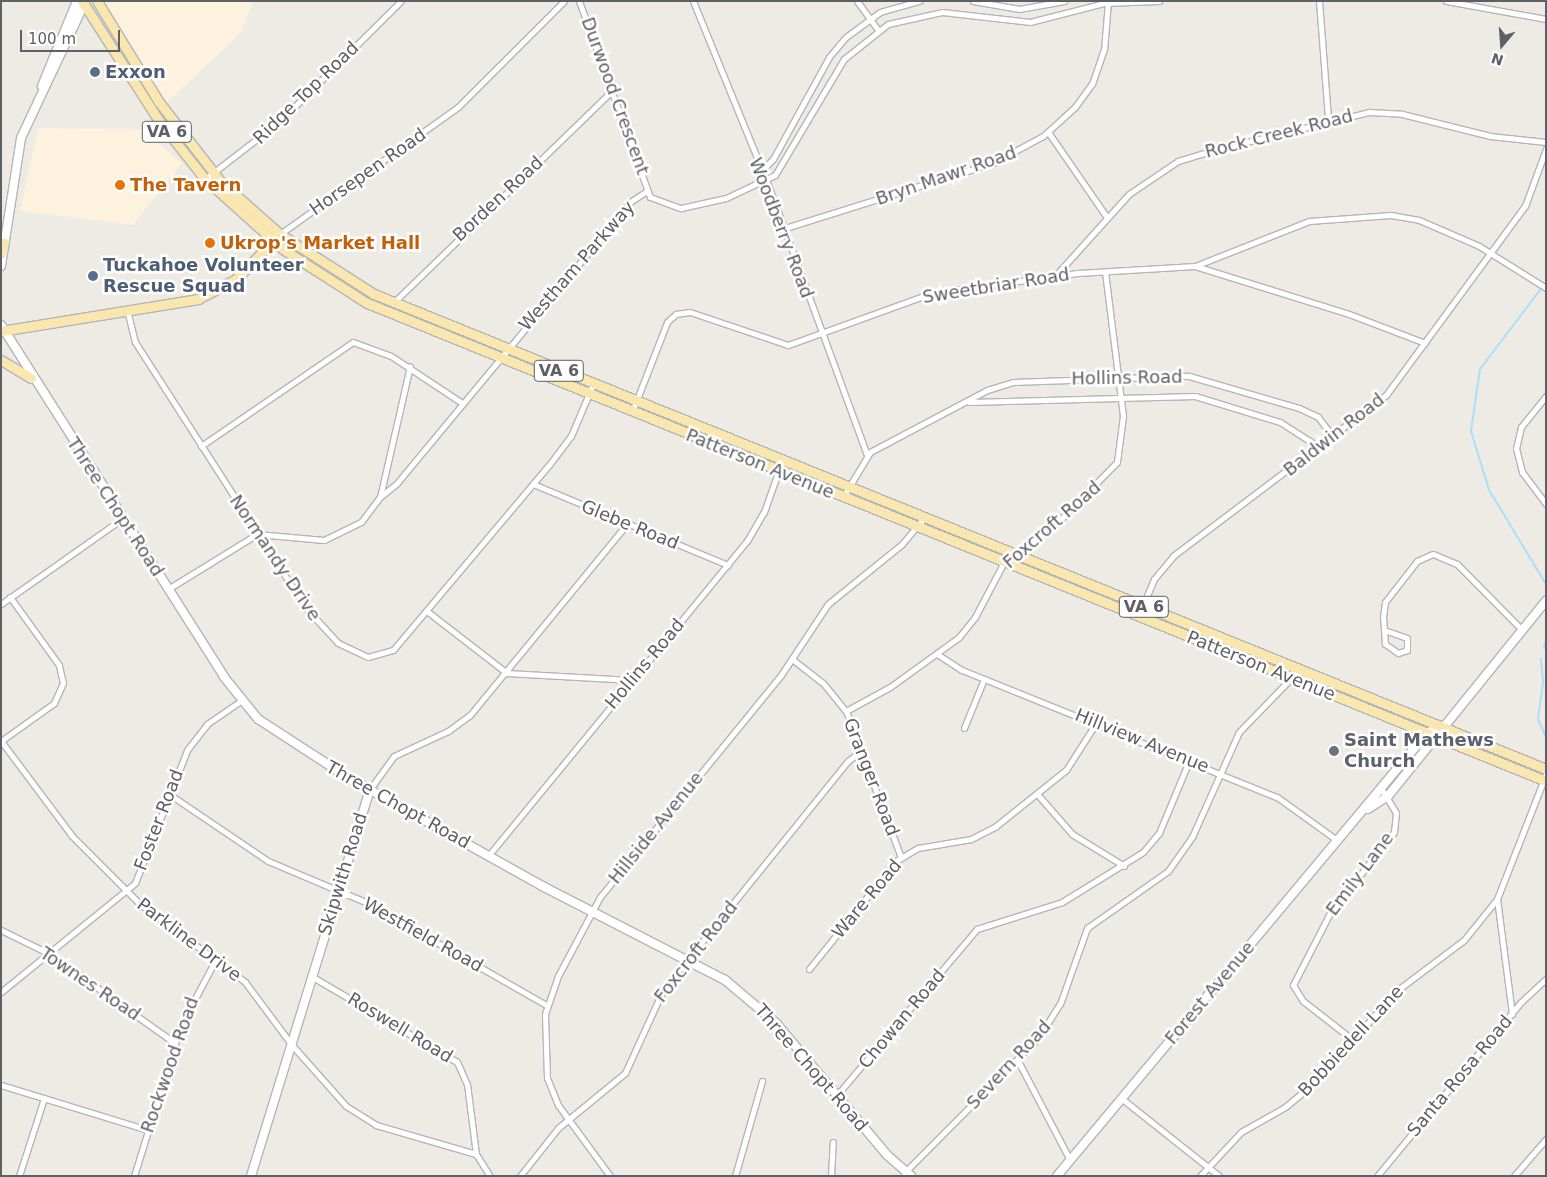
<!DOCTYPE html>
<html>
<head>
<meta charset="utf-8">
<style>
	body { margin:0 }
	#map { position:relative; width:1547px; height:1177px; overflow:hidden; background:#eeebe5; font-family:"DejaVu Sans",sans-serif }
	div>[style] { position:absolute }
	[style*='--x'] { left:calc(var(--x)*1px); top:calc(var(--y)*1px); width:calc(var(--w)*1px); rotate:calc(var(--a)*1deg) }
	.commercial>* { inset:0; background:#fcf2dd }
	.stream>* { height:2px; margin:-1px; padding:0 1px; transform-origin:1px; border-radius:1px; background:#aadffa }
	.roads { filter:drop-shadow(1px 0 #b2b6b9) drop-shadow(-1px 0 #b2b6b9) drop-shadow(0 1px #b2b6b9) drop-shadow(0 -1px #b2b6b9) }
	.minor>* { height:5px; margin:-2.5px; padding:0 2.5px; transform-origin:2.5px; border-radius:2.5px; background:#fff }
	.secondary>* { height:8px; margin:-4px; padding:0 4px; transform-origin:4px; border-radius:4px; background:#fff }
	.primary>* { height:9px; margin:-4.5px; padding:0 4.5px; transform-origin:4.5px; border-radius:4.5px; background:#fae6af }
	.dots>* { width:14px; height:14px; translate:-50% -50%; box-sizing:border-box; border:2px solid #fff; border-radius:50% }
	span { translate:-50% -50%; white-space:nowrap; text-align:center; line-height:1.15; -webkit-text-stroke:5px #fff; paint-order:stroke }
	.shield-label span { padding:1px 4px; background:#fff; border:1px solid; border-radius:4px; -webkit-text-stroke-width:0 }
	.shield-label { font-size:16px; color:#5d6165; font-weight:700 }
	.service-label { font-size:18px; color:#4e5e75; font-weight:700 }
	.left { translate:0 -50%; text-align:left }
	.street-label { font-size:18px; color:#5d6165 }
	.food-label { font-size:18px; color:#c56008; font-weight:700 }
	.worship-label { font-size:18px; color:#5b616d; font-weight:700 }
	.frame { position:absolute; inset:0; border:2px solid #5d6165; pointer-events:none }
	.north { position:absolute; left:1477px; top:20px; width:50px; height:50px; -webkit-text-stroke:4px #fff; paint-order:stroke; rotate:198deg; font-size:14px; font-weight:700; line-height:20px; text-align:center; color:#5d6165 }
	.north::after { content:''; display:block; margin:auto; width:18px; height:22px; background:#5d6165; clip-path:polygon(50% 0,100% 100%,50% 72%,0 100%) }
	.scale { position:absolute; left:20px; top:30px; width:100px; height:22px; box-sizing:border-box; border:2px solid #5d6165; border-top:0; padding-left:6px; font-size:15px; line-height:18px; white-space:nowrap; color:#5d6165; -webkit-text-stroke:4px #fff; paint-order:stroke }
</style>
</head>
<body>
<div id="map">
	<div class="commercial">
		<div style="clip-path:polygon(103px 1px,253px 1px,241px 33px,166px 103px)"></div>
		<div style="clip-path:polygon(38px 128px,141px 129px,182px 163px,133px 225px,20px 211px)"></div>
	</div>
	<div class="stream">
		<div style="--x:1540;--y:290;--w:99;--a:127.2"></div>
		<div style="--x:1480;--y:369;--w:63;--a:98.3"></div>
		<div style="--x:1471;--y:431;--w:62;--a:73"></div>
		<div style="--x:1489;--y:490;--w:110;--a:58.8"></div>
		<div style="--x:1544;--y:648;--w:8;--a:-76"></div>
		<div style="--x:1541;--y:659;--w:24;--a:85"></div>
		<div style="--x:1543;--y:683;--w:36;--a:98"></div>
		<div style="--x:1538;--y:719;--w:20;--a:66"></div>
	</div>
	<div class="roads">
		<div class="minor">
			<div style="--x:579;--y:1;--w:208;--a:70.1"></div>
			<div style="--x:650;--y:197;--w:33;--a:20"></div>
			<div style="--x:681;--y:208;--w:46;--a:-12.5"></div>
			<div style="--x:726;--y:198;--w:54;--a:-25.1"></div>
			<div style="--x:775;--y:175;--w:135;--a:-59.3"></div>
			<div style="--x:844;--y:59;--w:56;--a:-38.5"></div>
			<div style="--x:888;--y:24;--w:55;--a:-12.5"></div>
			<div style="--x:942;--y:12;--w:89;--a:6.5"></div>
			<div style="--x:1030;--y:22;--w:76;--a:-14.4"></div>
			<div style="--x:1104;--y:3;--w:55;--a:-2.1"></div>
			<div style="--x:693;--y:1;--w:204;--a:67.8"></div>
			<div style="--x:770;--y:190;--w:282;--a:69.9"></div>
			<div style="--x:857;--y:1;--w:36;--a:54"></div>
			<div style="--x:973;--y:1;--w:47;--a:9.9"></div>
			<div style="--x:1019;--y:9;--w:46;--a:-10.1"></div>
			<div style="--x:1319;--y:1;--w:118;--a:85.6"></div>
			<div style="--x:1446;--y:1;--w:102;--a:10.2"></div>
			<div style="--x:1048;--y:132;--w:102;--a:55.4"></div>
			<div style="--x:760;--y:172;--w:18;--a:-45"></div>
			<div style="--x:773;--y:159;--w:116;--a:-61.2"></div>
			<div style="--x:829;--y:57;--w:26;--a:-50"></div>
			<div style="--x:846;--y:37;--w:42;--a:-36.3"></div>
			<div style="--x:880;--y:12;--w:41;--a:-15.8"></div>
			<div style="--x:205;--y:179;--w:95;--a:-37.7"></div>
			<div style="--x:280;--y:121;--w:170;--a:-44.8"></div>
			<div style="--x:782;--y:229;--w:221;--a:-17.4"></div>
			<div style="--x:993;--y:163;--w:57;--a:-28.4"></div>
			<div style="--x:1043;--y:136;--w:43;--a:-42.2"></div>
			<div style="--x:1075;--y:107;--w:29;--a:-54"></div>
			<div style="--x:1092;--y:84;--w:36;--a:-71"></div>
			<div style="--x:1104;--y:50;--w:49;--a:-85.3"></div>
			<div style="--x:280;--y:234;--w:219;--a:-35.5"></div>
			<div style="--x:458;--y:107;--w:150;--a:-45"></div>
			<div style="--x:1195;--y:266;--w:123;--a:-21.5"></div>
			<div style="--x:1309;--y:221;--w:82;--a:-4.2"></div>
			<div style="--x:1391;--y:215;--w:28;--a:10"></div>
			<div style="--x:1419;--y:220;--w:65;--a:23.4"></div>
			<div style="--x:1479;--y:246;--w:79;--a:32.1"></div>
			<div style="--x:1056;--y:275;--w:109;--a:-48"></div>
			<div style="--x:1129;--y:194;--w:59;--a:-34"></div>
			<div style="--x:1178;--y:161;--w:38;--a:-17"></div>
			<div style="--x:1214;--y:150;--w:160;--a:-13.8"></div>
			<div style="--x:1369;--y:112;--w:33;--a:3"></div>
			<div style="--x:1402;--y:114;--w:91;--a:14"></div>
			<div style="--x:1490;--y:136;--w:56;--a:6.1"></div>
			<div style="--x:393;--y:303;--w:306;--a:-44.1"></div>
			<div style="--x:127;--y:310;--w:33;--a:76"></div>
			<div style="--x:135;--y:342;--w:315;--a:57.3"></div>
			<div style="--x:305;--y:607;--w:49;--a:47.5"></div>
			<div style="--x:338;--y:643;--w:33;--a:25"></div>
			<div style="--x:368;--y:657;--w:26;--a:-16"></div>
			<div style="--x:393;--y:650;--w:242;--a:-49.9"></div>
			<div style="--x:549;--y:465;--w:36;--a:-53"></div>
			<div style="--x:571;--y:436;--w:56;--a:-67.1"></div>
			<div style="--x:1546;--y:396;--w:40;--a:129"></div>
			<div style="--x:1521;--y:427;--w:22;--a:103"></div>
			<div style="--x:1516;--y:448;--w:25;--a:76"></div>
			<div style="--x:1522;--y:472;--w:40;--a:53"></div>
			<div style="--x:969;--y:402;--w:226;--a:-1.5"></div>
			<div style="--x:1195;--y:396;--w:89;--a:17"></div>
			<div style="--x:1280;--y:422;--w:46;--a:32.7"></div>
			<div style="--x:632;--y:412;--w:97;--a:-68.7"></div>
			<div style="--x:667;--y:322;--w:12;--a:-42"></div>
			<div style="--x:676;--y:314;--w:14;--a:-8"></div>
			<div style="--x:690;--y:312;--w:103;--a:18.6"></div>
			<div style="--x:788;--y:345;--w:153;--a:-19.9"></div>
			<div style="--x:932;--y:293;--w:147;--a:-7.8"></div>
			<div style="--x:1078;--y:273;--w:117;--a:-3.4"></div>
			<div style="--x:1195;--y:266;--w:161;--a:17.3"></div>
			<div style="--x:1349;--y:314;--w:81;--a:20.9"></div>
			<div style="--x:201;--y:446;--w:184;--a:-34.4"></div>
			<div style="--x:353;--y:342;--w:40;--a:20.2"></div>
			<div style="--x:391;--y:356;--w:85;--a:33.5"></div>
			<div style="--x:533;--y:484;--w:211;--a:22.6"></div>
			<div style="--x:380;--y:497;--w:22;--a:-39"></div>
			<div style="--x:397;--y:483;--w:365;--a:-50.3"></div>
			<div style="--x:630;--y:202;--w:20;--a:-33"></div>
			<div style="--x:843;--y:497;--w:52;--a:-59"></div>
			<div style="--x:870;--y:452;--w:132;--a:-27.9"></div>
			<div style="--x:987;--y:390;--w:27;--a:-17"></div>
			<div style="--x:1013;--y:382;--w:176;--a:-2"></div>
			<div style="--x:1189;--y:376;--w:115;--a:16.2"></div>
			<div style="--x:1299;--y:408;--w:21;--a:25"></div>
			<div style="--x:1318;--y:417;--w:25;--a:53"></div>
			<div style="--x:168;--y:589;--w:105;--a:-31.7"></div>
			<div style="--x:257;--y:534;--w:67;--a:5.1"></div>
			<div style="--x:324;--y:540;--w:41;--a:-25.9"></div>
			<div style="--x:361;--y:522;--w:31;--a:-53"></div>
			<div style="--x:380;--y:497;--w:134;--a:-77.1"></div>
			<div style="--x:1;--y:604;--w:149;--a:-35.2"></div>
			<div style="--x:428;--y:612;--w:100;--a:37.7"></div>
			<div style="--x:507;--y:673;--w:125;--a:3.2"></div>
			<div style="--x:1138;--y:617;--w:41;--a:-67.2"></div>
			<div style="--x:1154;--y:579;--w:30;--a:-50"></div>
			<div style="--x:1173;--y:556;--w:267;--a:-37.1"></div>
			<div style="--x:1386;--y:395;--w:235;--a:-53.7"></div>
			<div style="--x:1525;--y:206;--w:61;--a:-69.8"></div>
			<div style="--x:1384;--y:630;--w:24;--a:19"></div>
			<div style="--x:1407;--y:638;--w:12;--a:90"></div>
			<div style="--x:1407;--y:650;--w:9;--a:162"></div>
			<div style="--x:1398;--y:653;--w:16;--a:-145"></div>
			<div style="--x:1385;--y:644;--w:27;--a:-94"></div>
			<div style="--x:1383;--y:617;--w:15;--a:-82"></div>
			<div style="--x:1385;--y:602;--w:52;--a:-52"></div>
			<div style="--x:1417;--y:561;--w:17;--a:-24"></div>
			<div style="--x:1433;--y:554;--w:26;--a:23"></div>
			<div style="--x:1457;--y:564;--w:91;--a:45.4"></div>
			<div style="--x:937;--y:654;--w:30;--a:33"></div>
			<div style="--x:962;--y:670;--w:340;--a:22"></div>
			<div style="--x:1277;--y:797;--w:75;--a:35.8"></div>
			<div style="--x:792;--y:659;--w:39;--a:38"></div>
			<div style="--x:823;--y:683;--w:36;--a:51"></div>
			<div style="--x:846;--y:711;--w:156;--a:69.4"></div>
			<div style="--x:846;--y:711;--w:50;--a:-28.6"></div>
			<div style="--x:890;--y:687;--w:85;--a:-35.9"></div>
			<div style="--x:959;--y:637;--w:26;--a:-51"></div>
			<div style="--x:975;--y:617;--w:62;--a:-62.2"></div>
			<div style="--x:1004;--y:562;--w:70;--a:-36.9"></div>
			<div style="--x:1060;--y:520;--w:81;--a:-45.5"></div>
			<div style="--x:1117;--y:462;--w:46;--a:-82.6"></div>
			<div style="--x:1123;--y:416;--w:145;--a:-97.1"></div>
			<div style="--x:964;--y:728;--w:53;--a:-67.8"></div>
			<div style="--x:1;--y:741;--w:119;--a:53.2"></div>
			<div style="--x:72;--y:836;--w:96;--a:45"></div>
			<div style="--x:140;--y:904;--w:131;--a:36.6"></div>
			<div style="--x:245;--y:982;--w:77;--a:53.4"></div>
			<div style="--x:291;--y:1044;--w:83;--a:48.4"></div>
			<div style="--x:346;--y:1106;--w:36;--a:32"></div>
			<div style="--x:376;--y:1125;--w:104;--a:16.2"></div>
			<div style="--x:476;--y:1154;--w:26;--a:58"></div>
			<div style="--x:1;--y:741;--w:65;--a:-35.6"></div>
			<div style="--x:54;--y:703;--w:22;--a:-66"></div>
			<div style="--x:63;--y:683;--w:18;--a:-103"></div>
			<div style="--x:59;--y:665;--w:84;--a:-125.8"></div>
			<div style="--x:370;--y:789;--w:41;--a:-54"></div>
			<div style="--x:394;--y:756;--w:60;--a:-24.8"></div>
			<div style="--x:448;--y:731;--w:27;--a:-36"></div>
			<div style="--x:470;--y:715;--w:247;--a:-50.6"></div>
			<div style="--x:169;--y:794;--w:120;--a:34.1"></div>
			<div style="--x:268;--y:861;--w:108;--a:22.8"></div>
			<div style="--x:368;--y:903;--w:205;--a:29.8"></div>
			<div style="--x:1038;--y:795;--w:52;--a:48.9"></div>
			<div style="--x:1072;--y:834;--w:61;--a:31.6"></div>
			<div style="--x:488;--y:856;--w:408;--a:-50.6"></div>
			<div style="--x:747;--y:541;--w:34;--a:-60"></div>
			<div style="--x:764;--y:512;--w:54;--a:-70.6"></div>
			<div style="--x:1;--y:930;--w:55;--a:26.1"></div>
			<div style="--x:50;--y:954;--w:153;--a:35.5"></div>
			<div style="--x:809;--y:969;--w:139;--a:-51.1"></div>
			<div style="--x:896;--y:861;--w:26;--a:-31"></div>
			<div style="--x:918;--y:848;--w:54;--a:-9.6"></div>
			<div style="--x:971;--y:839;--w:28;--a:-27"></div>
			<div style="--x:996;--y:826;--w:90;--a:-38.7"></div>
			<div style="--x:1066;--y:770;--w:56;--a:-57.4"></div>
			<div style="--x:311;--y:976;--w:169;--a:30.5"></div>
			<div style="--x:457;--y:1062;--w:24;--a:66"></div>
			<div style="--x:467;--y:1084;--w:71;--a:82.7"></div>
			<div style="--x:1;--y:992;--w:173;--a:-39.1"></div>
			<div style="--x:135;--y:883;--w:143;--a:-68.6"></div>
			<div style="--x:187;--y:750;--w:33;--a:-52"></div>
			<div style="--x:207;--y:724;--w:42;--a:-34.4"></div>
			<div style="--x:1512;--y:1014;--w:116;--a:-97.4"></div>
			<div style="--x:1497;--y:899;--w:134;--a:-68.6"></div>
			<div style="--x:1353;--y:1040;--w:63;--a:-142"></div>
			<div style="--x:1303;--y:1001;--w:19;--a:-122"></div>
			<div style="--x:1293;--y:985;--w:81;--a:-62.8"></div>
			<div style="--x:1330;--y:913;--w:103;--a:-51.7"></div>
			<div style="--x:1394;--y:832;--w:19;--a:-84"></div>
			<div style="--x:1396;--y:813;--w:29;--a:-121"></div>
			<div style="--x:1018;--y:1061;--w:112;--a:62.3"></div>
			<div style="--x:1;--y:1085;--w:154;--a:17"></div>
			<div style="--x:837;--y:1095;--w:217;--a:-49.9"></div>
			<div style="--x:977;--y:929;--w:89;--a:-17.6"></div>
			<div style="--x:1062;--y:902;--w:95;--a:-31.7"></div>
			<div style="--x:1143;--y:852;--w:25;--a:-50"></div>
			<div style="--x:1159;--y:833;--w:78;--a:-67.4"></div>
			<div style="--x:1121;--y:1098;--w:125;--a:38.5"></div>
			<div style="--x:904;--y:1173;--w:192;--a:-45.2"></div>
			<div style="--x:1039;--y:1037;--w:39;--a:-58"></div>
			<div style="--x:1060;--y:1004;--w:81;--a:-70.4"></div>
			<div style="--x:1087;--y:928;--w:99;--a:-35.1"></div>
			<div style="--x:1168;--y:871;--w:42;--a:-54.8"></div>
			<div style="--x:1192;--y:837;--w:115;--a:-65.9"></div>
			<div style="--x:1239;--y:732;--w:88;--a:-45.9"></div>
			<div style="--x:19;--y:1176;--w:82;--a:-72.2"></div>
			<div style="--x:134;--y:1176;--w:156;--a:-72.8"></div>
			<div style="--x:180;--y:1027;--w:77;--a:-62.1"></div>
			<div style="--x:520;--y:1176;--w:61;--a:-51.6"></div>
			<div style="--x:558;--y:1128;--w:87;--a:-39.4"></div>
			<div style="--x:625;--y:1073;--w:91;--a:-65.4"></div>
			<div style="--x:663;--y:990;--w:294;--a:-51.1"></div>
			<div style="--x:848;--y:761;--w:16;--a:-38"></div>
			<div style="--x:610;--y:1176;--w:88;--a:-126.2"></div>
			<div style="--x:558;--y:1105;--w:29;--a:-112"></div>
			<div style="--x:547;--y:1078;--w:64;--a:-91.8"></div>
			<div style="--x:545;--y:1014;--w:40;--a:-71.1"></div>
			<div style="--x:558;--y:976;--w:89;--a:-62"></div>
			<div style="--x:600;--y:897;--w:286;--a:-50.8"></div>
			<div style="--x:781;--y:675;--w:85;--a:-56.5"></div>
			<div style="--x:828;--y:604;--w:95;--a:-39"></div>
			<div style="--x:902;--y:544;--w:34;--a:-50"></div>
			<div style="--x:735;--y:1176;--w:99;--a:-74.1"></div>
			<div style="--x:831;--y:1176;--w:34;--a:-87"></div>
			<div style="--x:1200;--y:1176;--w:60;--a:-47"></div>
			<div style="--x:1241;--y:1132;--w:51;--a:-29.6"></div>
			<div style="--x:1285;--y:1107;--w:44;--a:-39.5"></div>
			<div style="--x:1319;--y:1079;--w:116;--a:-48.9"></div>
			<div style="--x:1395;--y:992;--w:86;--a:-37"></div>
			<div style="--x:1464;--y:940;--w:53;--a:-51.2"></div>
			<div style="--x:1377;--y:1176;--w:226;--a:-50.4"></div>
			<div style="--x:1521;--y:1002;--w:34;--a:-43"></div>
			<div style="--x:1514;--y:1176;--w:49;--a:-49.1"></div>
		</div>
		<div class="secondary">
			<div style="--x:42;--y:86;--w:92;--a:-67.6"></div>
			<div style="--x:1;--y:266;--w:130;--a:-81.1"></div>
			<div style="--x:21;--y:138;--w:150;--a:-64.8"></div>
			<div style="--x:1;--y:325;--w:417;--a:57.6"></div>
			<div style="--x:224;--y:677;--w:54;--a:51"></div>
			<div style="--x:258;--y:719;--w:108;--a:33"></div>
			<div style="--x:349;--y:778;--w:223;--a:29.2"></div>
			<div style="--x:544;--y:887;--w:203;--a:27.2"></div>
			<div style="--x:725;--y:980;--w:67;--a:40.1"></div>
			<div style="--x:776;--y:1023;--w:172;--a:49.9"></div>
			<div style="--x:887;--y:1155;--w:32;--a:41"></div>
			<div style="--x:1368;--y:809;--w:24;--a:-33"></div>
			<div style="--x:1388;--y:796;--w:251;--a:-51"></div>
			<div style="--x:251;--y:1176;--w:405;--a:-72.9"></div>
			<div style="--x:1057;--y:1176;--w:577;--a:-50.13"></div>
			<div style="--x:1427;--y:733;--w:16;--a:-27"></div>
		</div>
		<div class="primary">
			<div style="--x:82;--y:1;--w:143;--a:57.3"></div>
			<div style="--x:159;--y:121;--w:74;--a:51.6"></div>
			<div style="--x:205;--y:179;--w:106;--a:41.9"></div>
			<div style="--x:284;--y:250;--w:98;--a:32.6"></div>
			<div style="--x:367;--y:303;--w:1272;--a:22.07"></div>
			<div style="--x:97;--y:1;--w:119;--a:58.5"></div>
			<div style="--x:159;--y:102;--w:100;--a:52.3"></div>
			<div style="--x:220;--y:181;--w:80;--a:41.5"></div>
			<div style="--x:280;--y:234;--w:112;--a:32.6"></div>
			<div style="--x:374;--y:294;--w:1265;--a:22.06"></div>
			<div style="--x:1;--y:254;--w:12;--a:-76"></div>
			<div style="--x:1;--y:331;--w:200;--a:-9.2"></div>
			<div style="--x:198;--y:299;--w:43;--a:-27.8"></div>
			<div style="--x:236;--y:279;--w:57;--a:-45.7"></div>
			<div style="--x:1;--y:360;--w:35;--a:31"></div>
		</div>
	</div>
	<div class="dots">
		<div style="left:95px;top:72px;background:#5c6f8a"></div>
		<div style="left:120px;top:185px;background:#e8710a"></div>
		<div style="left:210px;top:243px;background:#e8710a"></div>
		<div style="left:93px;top:276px;background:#5c6f8a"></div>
		<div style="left:1334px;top:751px;background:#6b7280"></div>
	</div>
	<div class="shield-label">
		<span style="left:167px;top:132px">VA 6</span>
		<span style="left:559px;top:371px">VA 6</span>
		<span style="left:1144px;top:607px">VA 6</span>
	</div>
	<div class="service-label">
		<span class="left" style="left:105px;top:72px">Exxon</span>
		<span class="left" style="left:103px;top:276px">Tuckahoe Volunteer<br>Rescue Squad</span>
	</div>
	<div class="street-label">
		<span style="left:306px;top:93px;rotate:-44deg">Ridge Top Road</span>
		<span style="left:615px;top:96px;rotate:70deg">Durwood Crescent</span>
		<span style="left:1279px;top:134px;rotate:-14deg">Rock Creek Road</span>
		<span style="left:368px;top:172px;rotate:-35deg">Horsepen Road</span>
		<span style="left:946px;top:176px;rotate:-19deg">Bryn Mawr Road</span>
		<span style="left:498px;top:199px;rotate:-43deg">Borden Road</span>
		<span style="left:781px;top:228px;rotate:69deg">Woodberry Road</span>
		<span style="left:577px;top:266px;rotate:-49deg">Westham Parkway</span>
		<span style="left:996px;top:286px;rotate:-9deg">Sweetbriar Road</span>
		<span style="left:1127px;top:378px;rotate:-1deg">Hollins Road</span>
		<span style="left:1334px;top:435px;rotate:-38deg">Baldwin Road</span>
		<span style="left:760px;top:464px;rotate:22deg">Patterson Avenue</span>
		<span style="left:115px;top:507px;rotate:57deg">Three Chopt Road</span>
		<span style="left:630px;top:525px;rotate:22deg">Glebe Road</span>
		<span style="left:1052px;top:525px;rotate:-41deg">Foxcroft Road</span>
		<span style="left:275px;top:558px;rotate:56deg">Normandy Drive</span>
		<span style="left:645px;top:664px;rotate:-50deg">Hollins Road</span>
		<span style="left:1261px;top:666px;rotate:22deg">Patterson Avenue</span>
		<span style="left:1142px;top:741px;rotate:22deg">Hillview Avenue</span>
		<span style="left:871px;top:777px;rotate:69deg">Granger Road</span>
		<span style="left:398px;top:805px;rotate:29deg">Three Chopt Road</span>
		<span style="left:159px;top:820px;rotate:-69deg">Foster Road</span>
		<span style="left:656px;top:828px;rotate:-51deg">Hillside Avenue</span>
		<span style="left:343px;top:874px;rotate:-73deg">Skipwith Road</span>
		<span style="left:1360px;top:874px;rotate:-53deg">Emily Lane</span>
		<span style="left:867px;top:899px;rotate:-50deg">Ware Road</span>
		<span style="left:423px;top:935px;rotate:29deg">Westfield Road</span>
		<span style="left:189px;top:940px;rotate:37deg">Parkline Drive</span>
		<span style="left:696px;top:952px;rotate:-52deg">Foxcroft Road</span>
		<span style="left:90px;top:984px;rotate:34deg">Townes Road</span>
		<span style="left:1210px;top:993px;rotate:-50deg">Forest Avenue</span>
		<span style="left:902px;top:1019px;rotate:-50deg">Chowan Road</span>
		<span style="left:400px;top:1028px;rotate:31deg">Roswell Road</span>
		<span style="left:1351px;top:1041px;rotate:-47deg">Bobbiedell Lane</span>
		<span style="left:170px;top:1065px;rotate:-71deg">Rockwood Road</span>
		<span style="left:1009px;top:1065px;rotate:-47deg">Severn Road</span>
		<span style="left:811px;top:1068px;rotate:49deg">Three Chopt Road</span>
		<span style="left:1460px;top:1076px;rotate:-50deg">Santa Rosa Road</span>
	</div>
	<div class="food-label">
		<span class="left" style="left:130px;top:185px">The Tavern</span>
		<span class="left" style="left:220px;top:243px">Ukrop's Market Hall</span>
	</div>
	<div class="worship-label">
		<span class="left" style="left:1344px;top:751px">Saint Mathews<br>Church</span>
	</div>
	<div class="frame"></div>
	<div class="north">N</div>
	<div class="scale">100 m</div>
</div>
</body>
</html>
